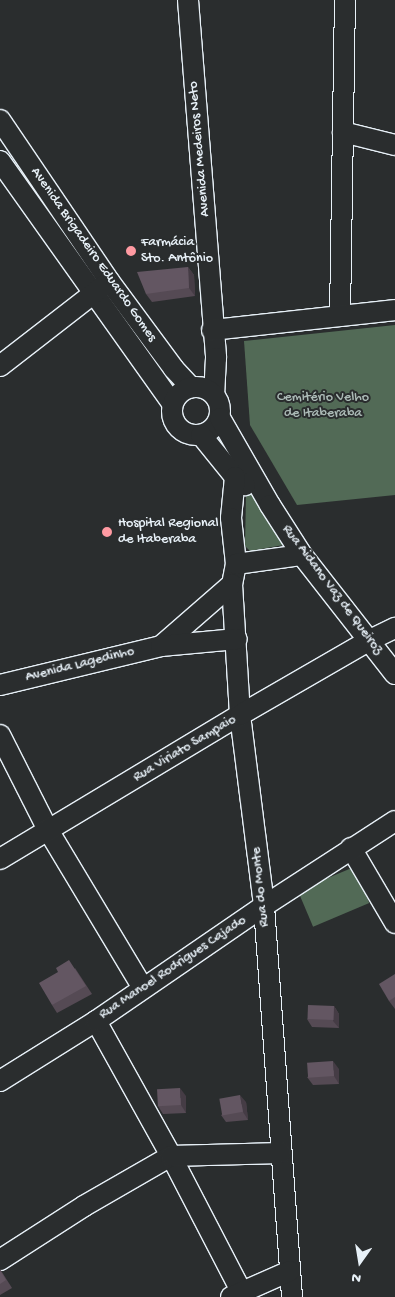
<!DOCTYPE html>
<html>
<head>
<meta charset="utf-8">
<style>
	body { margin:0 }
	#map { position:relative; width:395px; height:1297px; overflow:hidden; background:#2a2d2e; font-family:"Gochi Hand",sans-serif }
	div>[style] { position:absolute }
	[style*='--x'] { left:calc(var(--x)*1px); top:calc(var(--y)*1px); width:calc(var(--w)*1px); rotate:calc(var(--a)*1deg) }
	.green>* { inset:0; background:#526a56; transform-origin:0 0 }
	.roads { filter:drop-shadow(1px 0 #e8f1f8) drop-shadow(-1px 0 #e8f1f8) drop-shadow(0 1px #e8f1f8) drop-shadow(0 -1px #e8f1f8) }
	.minor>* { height:20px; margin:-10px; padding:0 10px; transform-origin:10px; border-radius:10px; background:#2a2d2e }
	.minor>.ring { margin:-10px; padding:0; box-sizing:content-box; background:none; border:20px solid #2a2d2e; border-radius:50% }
	.wall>* { inset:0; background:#554a54 }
	.shaded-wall>* { inset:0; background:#453c45 }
	.building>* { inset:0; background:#635662; transform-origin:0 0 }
	.dots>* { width:14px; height:14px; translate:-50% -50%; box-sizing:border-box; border:2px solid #2a2d2e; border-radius:50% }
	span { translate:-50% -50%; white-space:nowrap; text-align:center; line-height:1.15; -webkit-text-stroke:4px #2a2d2e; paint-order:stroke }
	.street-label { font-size:14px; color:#e8f1f8 }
	.poi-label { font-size:14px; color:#e8f1f8 }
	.left { translate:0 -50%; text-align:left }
	.park-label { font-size:14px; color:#acbbb7 }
	.north { position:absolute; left:335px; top:1237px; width:50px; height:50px; -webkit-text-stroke:4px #2a2d2e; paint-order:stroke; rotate:193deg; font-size:14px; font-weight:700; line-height:20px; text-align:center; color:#e8f1f8 }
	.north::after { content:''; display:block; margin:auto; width:18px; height:22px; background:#e8f1f8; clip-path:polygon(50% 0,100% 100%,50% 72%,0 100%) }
</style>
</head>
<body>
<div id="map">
	<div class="green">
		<div style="clip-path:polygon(395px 325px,395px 495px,297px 505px,250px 425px,244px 341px)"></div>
		<div style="clip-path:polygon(251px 494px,291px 538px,289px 544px,250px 551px,245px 546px,246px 496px)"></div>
		<div style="left:354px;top:867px;width:39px;height:61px;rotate:67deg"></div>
	</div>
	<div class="roads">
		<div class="minor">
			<div style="--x:188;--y:0;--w:359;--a:85.5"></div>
			<div style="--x:216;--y:358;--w:36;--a:93"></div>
			<div style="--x:0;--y:120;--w:194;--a:55.9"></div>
			<div style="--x:109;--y:281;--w:109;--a:53.5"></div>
			<div style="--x:174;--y:369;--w:25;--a:47"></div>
			<div style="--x:343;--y:132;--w:54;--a:14"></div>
			<div style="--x:0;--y:161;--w:298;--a:54.6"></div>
			<div style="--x:340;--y:316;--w:316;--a:-89.1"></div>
			<div style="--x:212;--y:330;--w:184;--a:-6.2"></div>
			<div style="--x:0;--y:366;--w:130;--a:-37.8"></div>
			<div class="ring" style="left:172px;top:387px;width:28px;height:28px"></div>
			<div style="--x:220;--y:418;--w:100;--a:60.1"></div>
			<div style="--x:270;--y:505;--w:59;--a:57.4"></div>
			<div style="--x:302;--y:555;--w:151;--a:52"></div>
			<div style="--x:201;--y:435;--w:54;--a:51"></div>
			<div style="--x:235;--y:477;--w:13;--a:39"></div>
			<div style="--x:235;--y:477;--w:41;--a:95.6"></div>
			<div style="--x:231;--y:518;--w:46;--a:83.8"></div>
			<div style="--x:236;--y:564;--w:20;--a:101"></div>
			<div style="--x:232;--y:584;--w:131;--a:86.5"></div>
			<div style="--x:240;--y:715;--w:193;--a:82.8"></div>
			<div style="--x:264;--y:906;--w:392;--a:85.9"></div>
			<div style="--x:236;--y:564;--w:67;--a:-7.8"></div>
			<div style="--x:161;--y:646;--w:94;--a:-41.1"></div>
			<div style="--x:0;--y:685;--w:166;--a:-13.6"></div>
			<div style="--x:161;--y:646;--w:76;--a:-5.3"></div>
			<div style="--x:0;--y:735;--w:106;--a:63.2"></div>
			<div style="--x:48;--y:830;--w:184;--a:59"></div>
			<div style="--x:351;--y:848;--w:87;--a:59.6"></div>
			<div style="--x:0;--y:859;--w:280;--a:-31"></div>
			<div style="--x:240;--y:715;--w:150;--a:-30"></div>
			<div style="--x:370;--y:640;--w:28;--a:-26"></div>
			<div style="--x:96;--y:1021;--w:154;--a:60.9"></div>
			<div style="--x:171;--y:1156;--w:152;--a:62.6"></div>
			<div style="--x:0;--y:1081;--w:113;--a:-32"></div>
			<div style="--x:96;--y:1021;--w:204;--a:-34.4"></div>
			<div style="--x:264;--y:906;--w:156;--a:-33"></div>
			<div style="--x:0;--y:1260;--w:100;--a:-32.7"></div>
			<div style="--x:84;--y:1206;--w:100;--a:-29.9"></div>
			<div style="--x:171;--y:1156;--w:110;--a:-1.6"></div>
			<div style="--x:231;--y:1297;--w:64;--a:-23.8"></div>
		</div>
	</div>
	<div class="wall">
		<div style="clip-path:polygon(188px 267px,194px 275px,195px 296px,152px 302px,146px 294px)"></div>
		<div style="clip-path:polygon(75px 968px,92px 994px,57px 1013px,52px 1005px)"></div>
		<div style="clip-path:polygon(395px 974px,395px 1009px,389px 1001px)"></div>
		<div style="clip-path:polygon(334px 1006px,339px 1014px,339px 1028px,312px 1027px,307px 1019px)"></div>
		<div style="clip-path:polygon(339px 1069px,339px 1084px,313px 1085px,307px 1077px)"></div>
		<div style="clip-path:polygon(186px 1096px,186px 1113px,163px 1114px,158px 1106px)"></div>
		<div style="clip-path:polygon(246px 1102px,248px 1120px,226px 1122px,221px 1115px)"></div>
		<div style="clip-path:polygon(0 1269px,12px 1288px,0 1295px)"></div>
	</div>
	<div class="shaded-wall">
		<div style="clip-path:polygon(188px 267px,194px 275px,195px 296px,189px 288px)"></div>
		<div style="clip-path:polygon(334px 1006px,339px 1014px,339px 1028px,333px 1021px)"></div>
		<div style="clip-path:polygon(333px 1061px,339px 1069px,339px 1084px,334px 1076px)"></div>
		<div style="clip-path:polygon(180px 1088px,186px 1096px,186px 1113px,181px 1105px)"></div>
		<div style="clip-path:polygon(240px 1095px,246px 1102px,248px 1120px,243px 1112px)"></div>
	</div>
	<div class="building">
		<div style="clip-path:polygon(188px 267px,189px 288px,146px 294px,137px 272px)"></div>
		<div style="clip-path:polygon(69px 960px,86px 986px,52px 1005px,39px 983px,58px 972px,56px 968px)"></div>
		<div style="clip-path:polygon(395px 974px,395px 997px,389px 1001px,379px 984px)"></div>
		<div style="left:308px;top:1005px;width:26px;height:14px;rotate:2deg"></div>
		<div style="left:333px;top:1061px;width:15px;height:26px;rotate:86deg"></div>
		<div style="left:180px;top:1088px;width:17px;height:23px;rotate:87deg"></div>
		<div style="left:240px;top:1095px;width:17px;height:21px;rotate:80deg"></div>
		<div style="clip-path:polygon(0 1270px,6px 1280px,0 1284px)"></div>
	</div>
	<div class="dots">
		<div style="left:131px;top:251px;background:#ff9aa2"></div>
		<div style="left:107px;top:532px;background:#ff9aa2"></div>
	</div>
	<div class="street-label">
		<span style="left:200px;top:149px;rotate:-95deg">Avenida Medeiros Neto</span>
		<span style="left:93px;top:255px;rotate:55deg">Avenida Brigadeiro Eduardo Gomes</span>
		<span style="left:332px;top:590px;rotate:53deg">Rua Aidano Vaz de Queiroz</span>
		<span style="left:80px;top:665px;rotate:-14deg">Avenida Lagedinho</span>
		<span style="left:185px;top:749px;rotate:-31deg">Rua Viriato Sampaio</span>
		<span style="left:261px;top:887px;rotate:-96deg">Rua do Monte</span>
		<span style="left:173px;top:968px;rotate:-34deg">Rua Manoel Rodrigues Cajado</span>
	</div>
	<div class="poi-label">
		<span class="left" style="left:141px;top:251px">Farmácia<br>Sto. Antônio</span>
		<span class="left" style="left:118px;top:532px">Hospital Regional<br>de Itaberaba</span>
	</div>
	<div class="park-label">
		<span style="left:323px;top:406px">Cemitério Velho<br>de Itaberaba</span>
	</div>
	<div class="north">N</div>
</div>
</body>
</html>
